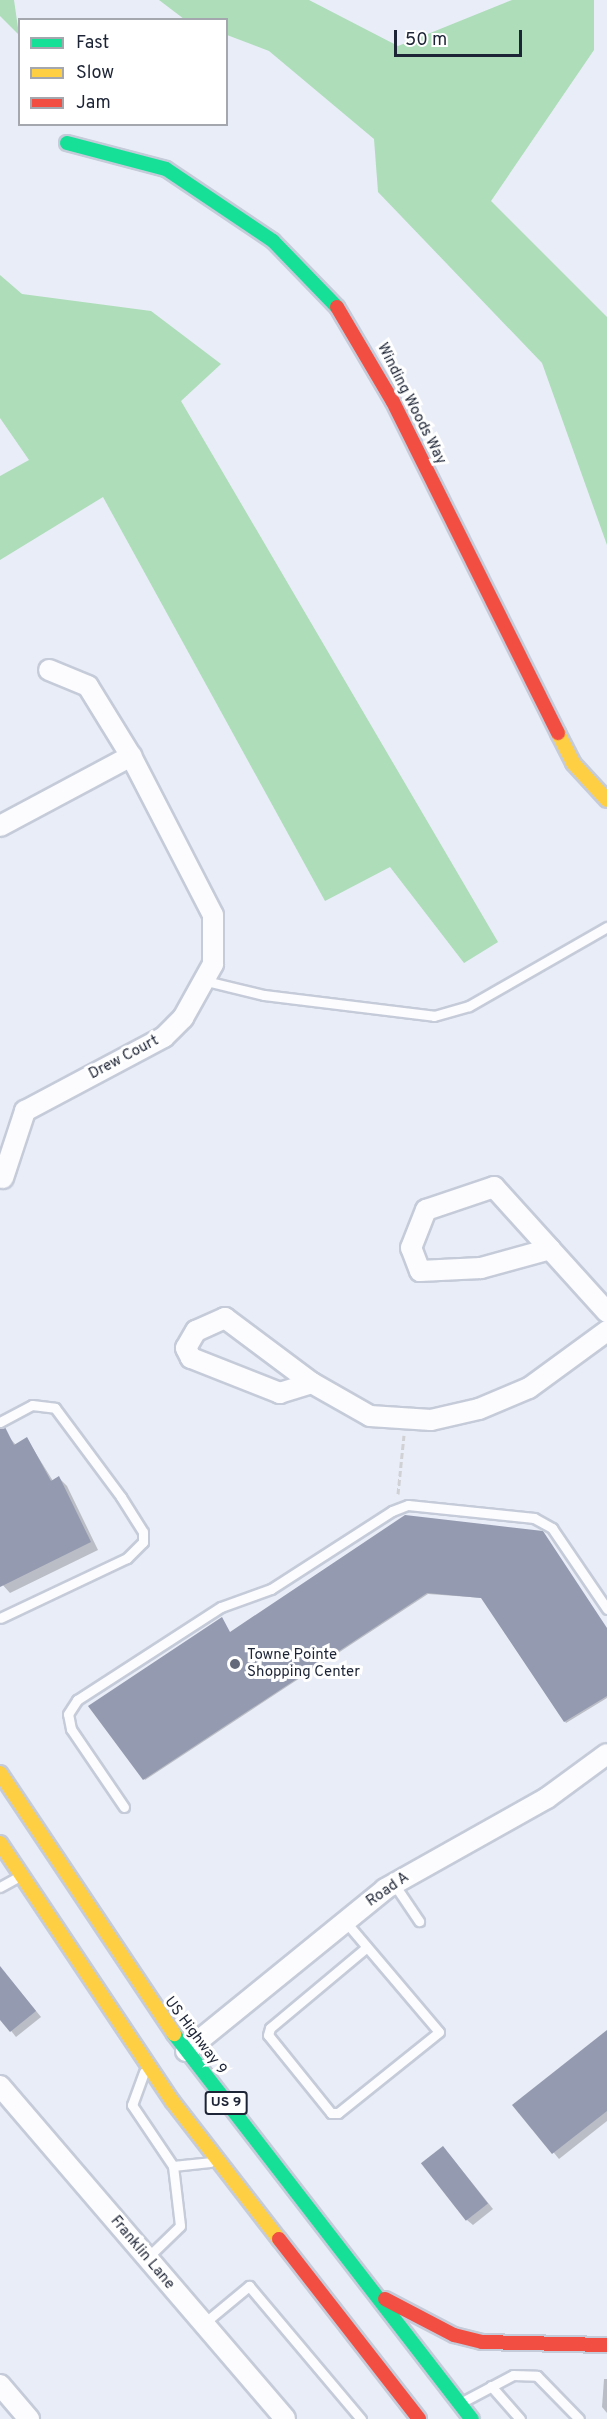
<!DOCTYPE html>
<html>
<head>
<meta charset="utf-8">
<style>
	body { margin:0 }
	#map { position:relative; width:607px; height:2419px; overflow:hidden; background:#e9edf7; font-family:Overpass,sans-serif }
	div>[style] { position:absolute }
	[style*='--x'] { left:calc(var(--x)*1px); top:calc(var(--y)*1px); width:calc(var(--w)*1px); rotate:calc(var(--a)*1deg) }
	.green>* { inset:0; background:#adddb9 }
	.shadow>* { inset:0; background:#0003 }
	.building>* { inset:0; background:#949ab0; transform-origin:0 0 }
	.path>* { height:3px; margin-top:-1.5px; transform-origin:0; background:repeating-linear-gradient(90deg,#d0d1d5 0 6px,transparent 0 9px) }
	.roads { filter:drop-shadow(2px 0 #c5cbd9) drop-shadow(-2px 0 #c5cbd9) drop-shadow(0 2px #c5cbd9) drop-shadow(0 -2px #c5cbd9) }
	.lane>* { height:9px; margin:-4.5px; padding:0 4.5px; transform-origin:4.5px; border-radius:4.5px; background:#fcfcfe }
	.street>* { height:20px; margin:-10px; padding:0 10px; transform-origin:10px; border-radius:10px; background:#fcfcfe }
	.fast>* { height:14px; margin:-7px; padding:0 7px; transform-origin:7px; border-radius:7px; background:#16e098 }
	.slow>* { height:14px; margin:-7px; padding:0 7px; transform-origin:7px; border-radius:7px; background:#ffcf43 }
	.jam>* { height:14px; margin:-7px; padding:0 7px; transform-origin:7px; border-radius:7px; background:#f24e42 }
	.dots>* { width:16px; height:16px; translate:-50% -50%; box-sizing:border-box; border:3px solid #fff; border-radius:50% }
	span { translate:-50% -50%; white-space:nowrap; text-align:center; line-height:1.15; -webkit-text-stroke:6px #fff; paint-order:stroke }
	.shield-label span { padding:2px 4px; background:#fff; border:2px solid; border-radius:4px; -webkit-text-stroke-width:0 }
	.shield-label { font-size:14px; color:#1d2435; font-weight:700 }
	.street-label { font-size:15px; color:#1d2435 }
	.poi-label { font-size:15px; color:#1d2435 }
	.left { translate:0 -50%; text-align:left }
	.legend { position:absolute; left:18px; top:18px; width:210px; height:108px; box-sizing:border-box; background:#fff; border:2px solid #a5a7ae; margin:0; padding:8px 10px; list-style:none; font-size:18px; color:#1d2435 }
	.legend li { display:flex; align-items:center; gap:12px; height:30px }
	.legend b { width:30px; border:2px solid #a5a7ae }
	.scale { position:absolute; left:394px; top:30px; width:128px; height:27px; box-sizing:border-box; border:3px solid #1d2435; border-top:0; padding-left:8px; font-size:18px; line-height:21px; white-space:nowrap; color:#1d2435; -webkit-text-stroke:4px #fff; paint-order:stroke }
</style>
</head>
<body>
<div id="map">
	<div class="green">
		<div style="clip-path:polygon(0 0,14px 0,19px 35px,0 16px)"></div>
		<div style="clip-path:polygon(159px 0,309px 0,398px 46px,512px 0,594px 0,594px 50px,491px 201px,607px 317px,607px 545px,542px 363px,378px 192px,374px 139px,269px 51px,227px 35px,226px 20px,184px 19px)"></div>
		<div style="clip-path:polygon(0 275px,22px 294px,151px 311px,221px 364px,181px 401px,498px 942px,464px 963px,390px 867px,325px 901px,103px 497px,0 560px,0 476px,29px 460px,0 418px)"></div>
	</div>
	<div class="shadow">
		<div style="clip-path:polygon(8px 1436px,16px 1445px,27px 1439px,53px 1481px,59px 1478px,67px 1486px,98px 1550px,10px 1593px,0 1582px,0 1440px)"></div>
		<div style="clip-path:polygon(406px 1517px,607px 1629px,607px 1698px,566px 1723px,483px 1598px,428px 1594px,145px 1780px,91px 1706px,230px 1633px)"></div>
		<div style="clip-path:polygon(0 1977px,10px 1979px,41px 2017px,16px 2037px,0 2017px)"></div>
		<div style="clip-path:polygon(607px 2032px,607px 2121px,559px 2159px,515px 2106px)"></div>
		<div style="clip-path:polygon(449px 2154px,493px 2209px,473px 2225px,467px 2220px)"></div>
		<div style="clip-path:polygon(604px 2379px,607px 2379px,607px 2413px,602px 2407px)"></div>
	</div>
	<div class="building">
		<div style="clip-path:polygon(5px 1427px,14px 1445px,27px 1437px,51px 1481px,59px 1476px,91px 1542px,0 1587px,0 1429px)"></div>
		<div style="clip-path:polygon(405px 1515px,543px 1531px,607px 1628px,607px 1696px,564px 1722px,481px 1598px,427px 1593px,143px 1780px,88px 1706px,222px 1617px,230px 1632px)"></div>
		<div style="clip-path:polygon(0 1966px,36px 2011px,10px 2032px,0 2020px)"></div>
		<div style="clip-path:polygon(607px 2030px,607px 2111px,552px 2154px,512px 2105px)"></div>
		<div style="left:443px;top:2146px;width:73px;height:28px;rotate:52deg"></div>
	</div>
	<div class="path">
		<div style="--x:398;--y:1494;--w:59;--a:-84.2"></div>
	</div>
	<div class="roads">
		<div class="lane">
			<div style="--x:206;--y:981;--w:60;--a:13.6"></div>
			<div style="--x:264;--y:995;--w:171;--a:7"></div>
			<div style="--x:434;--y:1016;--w:36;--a:-16"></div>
			<div style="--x:469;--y:1006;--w:159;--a:-29.8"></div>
			<div style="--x:0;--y:1422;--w:36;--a:-28"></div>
			<div style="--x:32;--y:1405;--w:23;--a:7"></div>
			<div style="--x:55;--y:1408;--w:111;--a:53.4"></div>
			<div style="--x:121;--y:1497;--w:41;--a:57.8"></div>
			<div style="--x:143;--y:1532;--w:10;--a:90"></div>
			<div style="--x:143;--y:1542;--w:23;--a:135"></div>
			<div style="--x:127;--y:1558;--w:140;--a:154.7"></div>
			<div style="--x:124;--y:1807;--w:94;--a:-124.2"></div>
			<div style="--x:71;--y:1729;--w:15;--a:-101"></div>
			<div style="--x:68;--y:1714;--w:17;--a:-57"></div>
			<div style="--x:77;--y:1700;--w:171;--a:-32.9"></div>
			<div style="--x:221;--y:1607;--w:53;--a:-19.8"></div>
			<div style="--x:271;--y:1589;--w:144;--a:-32.8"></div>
			<div style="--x:392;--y:1511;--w:17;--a:-21"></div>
			<div style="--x:408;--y:1505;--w:127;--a:5.9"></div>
			<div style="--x:534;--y:1518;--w:21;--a:29"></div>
			<div style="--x:552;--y:1528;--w:98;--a:55.8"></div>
			<div style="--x:394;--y:1884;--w:45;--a:56"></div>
			<div style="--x:0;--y:1887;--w:18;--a:-29"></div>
			<div style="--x:345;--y:1921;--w:145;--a:49.7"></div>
			<div style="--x:439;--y:2032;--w:129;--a:141.3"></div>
			<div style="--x:338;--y:2113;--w:7;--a:180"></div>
			<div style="--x:331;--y:2113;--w:100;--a:-128.9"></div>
			<div style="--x:268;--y:2035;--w:7;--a:-74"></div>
			<div style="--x:270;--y:2028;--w:126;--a:-39.9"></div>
			<div style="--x:144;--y:2072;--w:35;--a:110"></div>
			<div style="--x:132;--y:2105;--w:73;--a:56.1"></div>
			<div style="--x:173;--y:2166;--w:60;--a:83.3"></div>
			<div style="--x:180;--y:2226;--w:46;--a:135.9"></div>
			<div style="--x:173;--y:2166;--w:37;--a:-6"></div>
			<div style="--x:203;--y:2324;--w:60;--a:-39.6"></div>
			<div style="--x:249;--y:2286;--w:174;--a:49.9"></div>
			<div style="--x:491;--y:2386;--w:44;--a:48.7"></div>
			<div style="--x:464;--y:2401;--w:55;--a:-28"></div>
			<div style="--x:513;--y:2375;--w:24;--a:2"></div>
			<div style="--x:537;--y:2376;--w:60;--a:45.7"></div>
		</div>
		<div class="street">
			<div style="--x:0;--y:826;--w:149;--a:-28.1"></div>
			<div style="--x:3;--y:1178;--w:71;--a:-71.8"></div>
			<div style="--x:25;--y:1111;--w:157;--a:-28"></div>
			<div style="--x:164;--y:1037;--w:27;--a:-45"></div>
			<div style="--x:183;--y:1018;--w:62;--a:-60.9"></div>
			<div style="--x:213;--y:964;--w:49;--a:-90"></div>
			<div style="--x:213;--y:915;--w:179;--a:-117.3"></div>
			<div style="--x:131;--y:756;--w:82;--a:-121.6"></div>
			<div style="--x:88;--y:686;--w:42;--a:-157.7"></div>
			<div style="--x:494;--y:1187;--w:84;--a:47.9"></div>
			<div style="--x:550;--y:1249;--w:72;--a:164.6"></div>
			<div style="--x:481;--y:1268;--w:61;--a:177.2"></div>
			<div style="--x:420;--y:1271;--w:25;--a:-111"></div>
			<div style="--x:411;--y:1248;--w:41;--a:-68.5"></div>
			<div style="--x:426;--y:1210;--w:72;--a:-18.7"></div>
			<div style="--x:550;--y:1249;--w:85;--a:47.9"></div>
			<div style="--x:225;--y:1318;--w:109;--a:36.8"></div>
			<div style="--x:312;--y:1383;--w:34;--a:163"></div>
			<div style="--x:280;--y:1393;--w:96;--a:-158.5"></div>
			<div style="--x:191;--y:1358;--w:11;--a:-117"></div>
			<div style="--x:186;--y:1348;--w:20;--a:-60"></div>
			<div style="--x:196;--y:1331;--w:32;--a:-24"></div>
			<div style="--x:312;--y:1383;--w:67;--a:29.6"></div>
			<div style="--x:370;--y:1416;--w:61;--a:3.8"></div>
			<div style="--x:431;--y:1420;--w:49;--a:-12.9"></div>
			<div style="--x:479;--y:1409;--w:54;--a:-22.8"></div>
			<div style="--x:529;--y:1388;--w:97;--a:-36.2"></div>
			<div style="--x:186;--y:2051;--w:257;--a:-39.1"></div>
			<div style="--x:385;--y:1889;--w:186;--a:-29.3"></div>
			<div style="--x:547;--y:1798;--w:74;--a:-36.3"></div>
			<div style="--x:0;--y:2086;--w:438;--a:49.4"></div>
			<div style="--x:0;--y:2385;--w:45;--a:49.5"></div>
		</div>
		<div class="fast">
			<div style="--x:67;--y:143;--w:102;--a:14.7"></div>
			<div style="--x:166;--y:169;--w:129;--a:33.9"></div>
			<div style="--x:273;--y:241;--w:92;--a:45.9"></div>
			<div style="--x:174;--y:2034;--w:487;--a:52.3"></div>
		</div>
		<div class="slow">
			<div style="--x:558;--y:733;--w:34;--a:63"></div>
			<div style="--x:573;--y:763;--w:50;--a:47.4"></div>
			<div style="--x:0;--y:1773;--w:314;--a:56.3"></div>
			<div style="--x:0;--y:1843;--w:311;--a:56.3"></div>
			<div style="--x:173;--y:2102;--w:173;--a:52.3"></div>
		</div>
		<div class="jam">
			<div style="--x:337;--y:307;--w:110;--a:59.5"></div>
			<div style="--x:393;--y:402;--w:370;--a:63.5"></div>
			<div style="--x:279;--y:2239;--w:228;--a:52.1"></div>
			<div style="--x:385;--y:2299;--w:78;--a:27.6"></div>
			<div style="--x:454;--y:2335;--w:29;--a:14"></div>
			<div style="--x:482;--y:2342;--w:125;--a:1.4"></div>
		</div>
	</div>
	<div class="dots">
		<div style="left:235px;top:1664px;background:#646a79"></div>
	</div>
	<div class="shield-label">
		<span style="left:226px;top:2103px">US 9</span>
	</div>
	<div class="street-label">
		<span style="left:411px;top:404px;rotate:63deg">Winding Woods Way</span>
		<span style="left:124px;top:1058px;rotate:-28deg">Drew Court</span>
		<span style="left:388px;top:1890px;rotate:-35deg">Road A</span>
		<span style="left:195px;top:2036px;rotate:53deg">US Highway 9</span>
		<span style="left:142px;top:2253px;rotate:50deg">Franklin Lane</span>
	</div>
	<div class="poi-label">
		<span class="left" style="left:247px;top:1664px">Towne Pointe<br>Shopping Center</span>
	</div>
	<ul class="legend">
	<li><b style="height:8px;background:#16e098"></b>Fast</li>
	<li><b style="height:8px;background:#ffcf43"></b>Slow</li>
	<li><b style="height:8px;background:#f24e42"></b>Jam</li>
	</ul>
	<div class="scale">50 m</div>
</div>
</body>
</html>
